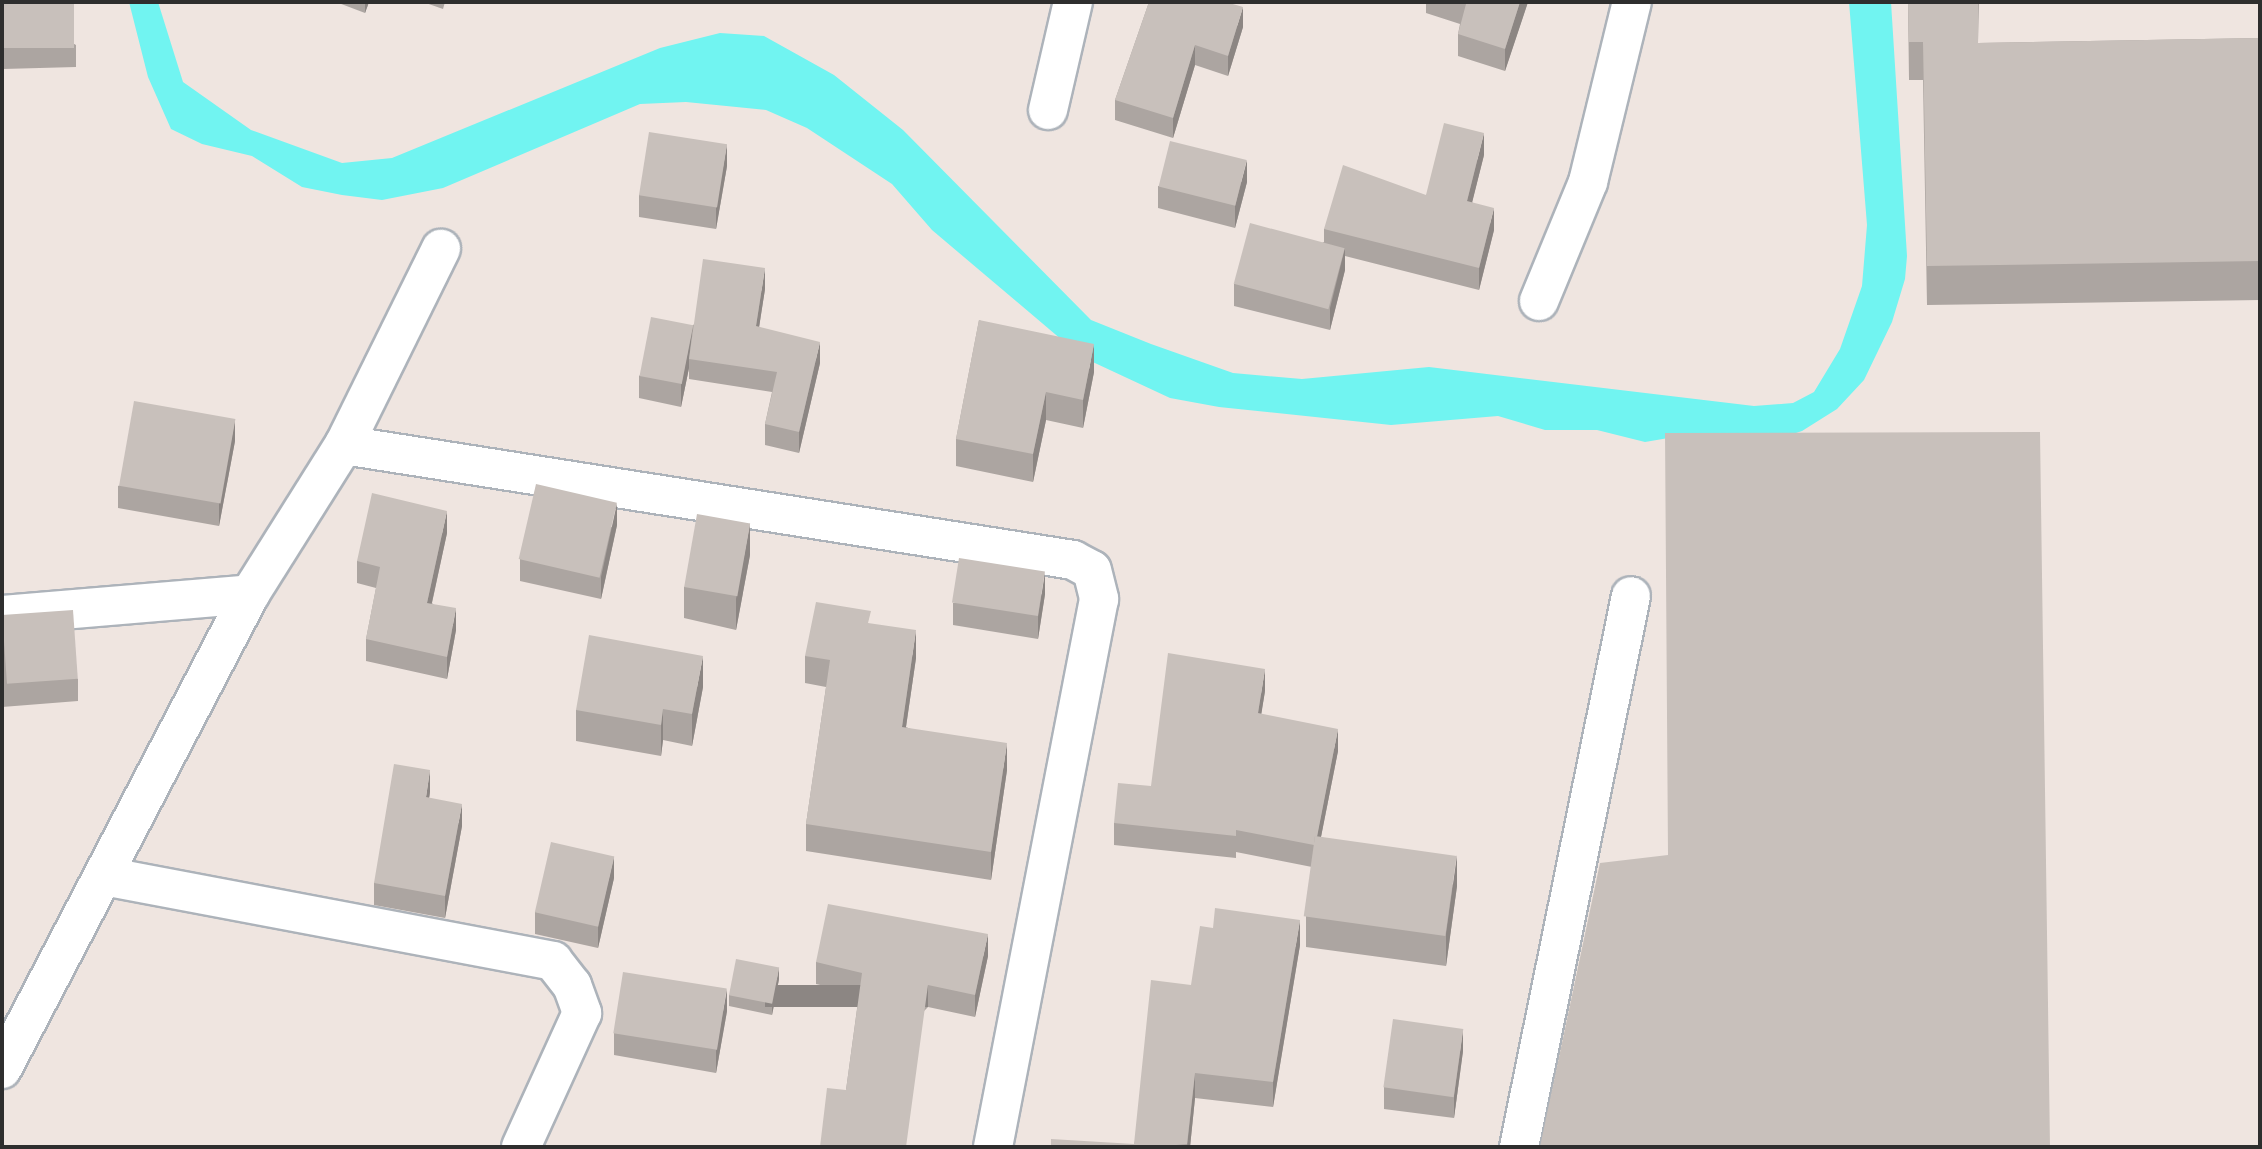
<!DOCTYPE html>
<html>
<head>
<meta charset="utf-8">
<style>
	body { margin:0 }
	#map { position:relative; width:2262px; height:1149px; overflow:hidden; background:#efe5e0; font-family:Rubik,sans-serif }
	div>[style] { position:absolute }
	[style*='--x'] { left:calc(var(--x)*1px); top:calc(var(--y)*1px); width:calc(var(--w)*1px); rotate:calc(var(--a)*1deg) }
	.water>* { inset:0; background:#71f4f1 }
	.roads { filter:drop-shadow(2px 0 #adb3ba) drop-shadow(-2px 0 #adb3ba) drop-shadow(0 2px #adb3ba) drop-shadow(0 -2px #adb3ba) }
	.minor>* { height:38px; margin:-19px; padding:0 19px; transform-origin:19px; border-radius:19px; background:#fff }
	.wall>* { inset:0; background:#aca5a1 }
	.shaded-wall>* { inset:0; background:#8c8683; transform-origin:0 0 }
	.building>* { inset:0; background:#c8c0bb; transform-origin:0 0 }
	span { translate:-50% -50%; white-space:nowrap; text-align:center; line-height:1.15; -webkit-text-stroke:5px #fff; paint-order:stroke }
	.frame { position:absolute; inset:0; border:4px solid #2e2e2e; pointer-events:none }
</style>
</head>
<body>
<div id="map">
	<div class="water">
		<div style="clip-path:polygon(129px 2px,158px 2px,183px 82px,251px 130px,342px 163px,392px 158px,660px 48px,720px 33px,764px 36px,834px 75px,903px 130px,1091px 320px,1151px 344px,1233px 373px,1302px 379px,1429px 367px,1754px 406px,1793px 403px,1814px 392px,1840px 349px,1862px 286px,1867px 225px,1849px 2px,1891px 2px,1907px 256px,1905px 279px,1892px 322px,1864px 380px,1837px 409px,1802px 431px,1760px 445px,1686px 435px,1645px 442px,1597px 430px,1545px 430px,1498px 416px,1391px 425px,1219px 407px,1170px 398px,1082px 357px,932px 230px,892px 184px,807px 128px,766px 110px,686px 102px,640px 104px,443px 188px,382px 200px,342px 195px,302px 187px,252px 156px,202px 144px,171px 129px,148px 77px)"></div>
	</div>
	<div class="roads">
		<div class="minor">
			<div style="--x:1048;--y:110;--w:111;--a:-77"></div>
			<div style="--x:1539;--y:301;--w:129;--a:-67.6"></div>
			<div style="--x:1588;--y:182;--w:185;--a:-76.3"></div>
			<div style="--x:344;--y:445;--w:738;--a:8.96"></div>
			<div style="--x:1073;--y:560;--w:21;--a:28"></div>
			<div style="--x:1092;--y:570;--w:30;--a:76"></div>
			<div style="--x:1099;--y:599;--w:558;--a:100.95"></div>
			<div style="--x:2;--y:615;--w:249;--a:-4.8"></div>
			<div style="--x:104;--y:876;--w:457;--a:10.7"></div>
			<div style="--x:553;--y:961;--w:31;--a:52"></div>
			<div style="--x:572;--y:985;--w:30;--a:70"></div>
			<div style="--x:582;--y:1013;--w:147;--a:114.5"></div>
			<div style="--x:2;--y:1069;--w:536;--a:-62.43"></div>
			<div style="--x:250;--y:594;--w:176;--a:-57.8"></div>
			<div style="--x:344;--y:445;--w:219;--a:-63.7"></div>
			<div style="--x:1519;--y:1147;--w:562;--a:-78.51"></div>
		</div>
	</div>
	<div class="wall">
		<div style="clip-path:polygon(2px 2px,76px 45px,76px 67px,3px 69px,4px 96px,2px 96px)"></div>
		<div style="clip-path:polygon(336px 2px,369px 2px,365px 13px)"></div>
		<div style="clip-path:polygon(423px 2px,445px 2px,443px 9px)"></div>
		<div style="clip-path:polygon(1149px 2px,1243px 27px,1228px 76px,1195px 65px,1173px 138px,1115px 120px,1115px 100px)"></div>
		<div style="clip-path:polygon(1426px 2px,1528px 2px,1505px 71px,1458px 56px,1458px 34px,1460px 24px,1426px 13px)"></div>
		<div style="clip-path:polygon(1908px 2px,1979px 2px,1978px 43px,2260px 38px,2260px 300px,1927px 305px,1923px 80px,1909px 80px)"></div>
		<div style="clip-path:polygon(1484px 155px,1472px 202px,1494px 230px,1479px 290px,1345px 256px,1345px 270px,1330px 330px,1234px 306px,1234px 284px,1324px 242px,1324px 229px,1426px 195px)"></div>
		<div style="clip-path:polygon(727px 166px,716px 229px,639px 217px,639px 195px)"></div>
		<div style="clip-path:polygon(1247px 182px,1235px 228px,1158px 208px,1158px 186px)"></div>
		<div style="clip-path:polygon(765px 289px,759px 327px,820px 363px,799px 453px,765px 445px,765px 424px,772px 392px,689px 379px,689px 368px,681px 407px,639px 398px,639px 376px,693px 325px)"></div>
		<div style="clip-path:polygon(979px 320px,1094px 372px,1083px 428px,1046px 420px,1033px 482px,956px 466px,956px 439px)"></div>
		<div style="clip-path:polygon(235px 441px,219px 526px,118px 508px,118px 486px)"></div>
		<div style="clip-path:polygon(617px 525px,601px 599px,520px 581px,520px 559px)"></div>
		<div style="clip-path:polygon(447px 533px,432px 603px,456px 630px,447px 679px,366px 661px,366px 639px,376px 588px,357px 583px,357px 561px)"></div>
		<div style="clip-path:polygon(750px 555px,736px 630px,684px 618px,684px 587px)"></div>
		<div style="clip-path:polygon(1045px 594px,1038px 639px,953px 625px,953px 603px)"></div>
		<div style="clip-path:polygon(2px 616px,78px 679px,78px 701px,2px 707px)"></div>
		<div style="clip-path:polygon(871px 624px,916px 658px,906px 727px,1007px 770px,991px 880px,806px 851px,806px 824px,826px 687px,805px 683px,805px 656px)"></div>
		<div style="clip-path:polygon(703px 687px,692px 746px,663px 740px,661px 756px,576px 741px,576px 710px)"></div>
		<div style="clip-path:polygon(1265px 691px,1261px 714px,1338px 751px,1321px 837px,1457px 886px,1446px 966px,1306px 947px,1306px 916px,1312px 867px,1236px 852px,1236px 858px,1114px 845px,1114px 823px,1151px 786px)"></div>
		<div style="clip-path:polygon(430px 792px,429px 798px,462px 826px,445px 918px,374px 905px,374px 883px)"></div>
		<div style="clip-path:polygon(614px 878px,598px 948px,535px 934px,535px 912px)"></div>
		<div style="clip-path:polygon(1300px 945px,1273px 1107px,1195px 1098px,1190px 1147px,1051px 1147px,1134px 1144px,1191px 985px)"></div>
		<div style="clip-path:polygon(988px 956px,975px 1017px,928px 1007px,846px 1090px,859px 994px,816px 984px,816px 962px)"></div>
		<div style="clip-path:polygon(779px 979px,772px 1015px,729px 1006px,729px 995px)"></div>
		<div style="clip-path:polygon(727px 1011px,716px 1073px,614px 1055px,614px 1033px)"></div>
		<div style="clip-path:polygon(1463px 1051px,1454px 1118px,1384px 1109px,1384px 1087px)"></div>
	</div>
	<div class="shaded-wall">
		<div style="clip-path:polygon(365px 2px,369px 2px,365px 13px)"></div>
		<div style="clip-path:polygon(1520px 2px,1528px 2px,1505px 71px,1505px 49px)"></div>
		<div style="clip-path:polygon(1243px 7px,1243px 27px,1228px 76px,1228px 56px)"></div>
		<div style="clip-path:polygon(1195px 45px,1195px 65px,1173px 138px,1173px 118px)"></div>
		<div style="clip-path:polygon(1484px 133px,1484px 155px,1467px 223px,1467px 201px)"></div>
		<div style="clip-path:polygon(727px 144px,727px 166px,716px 229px,716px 207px)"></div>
		<div style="clip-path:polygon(1247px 160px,1247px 182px,1235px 228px,1235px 206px)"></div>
		<div style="clip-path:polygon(1494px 208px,1494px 230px,1479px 290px,1479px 268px)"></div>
		<div style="clip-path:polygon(1345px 248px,1345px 270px,1330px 330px,1330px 308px)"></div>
		<div style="clip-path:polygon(765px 268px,765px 289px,756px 347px,756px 326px)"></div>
		<div style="clip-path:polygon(693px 325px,689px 359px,689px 368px,681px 407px,681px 385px)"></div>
		<div style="clip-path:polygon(820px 342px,820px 363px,799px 453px,799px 432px)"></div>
		<div style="clip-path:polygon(1094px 344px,1094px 372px,1083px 428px,1083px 400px)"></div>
		<div style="clip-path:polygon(1046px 392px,1046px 420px,1033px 482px,1033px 454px)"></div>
		<div style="clip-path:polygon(235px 419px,235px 441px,219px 526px,219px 504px)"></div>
		<div style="clip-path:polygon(617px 503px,617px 525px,601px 599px,601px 577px)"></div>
		<div style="clip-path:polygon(447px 511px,447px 533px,427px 625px,427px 603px)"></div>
		<div style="clip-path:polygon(750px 523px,750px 555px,736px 630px,736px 599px)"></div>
		<div style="clip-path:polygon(1045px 572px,1045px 594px,1038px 639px,1038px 617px)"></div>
		<div style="clip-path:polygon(456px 608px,456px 630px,447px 679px,447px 657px)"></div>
		<div style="clip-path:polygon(916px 630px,916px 658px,902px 754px,902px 727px)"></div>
		<div style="clip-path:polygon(703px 656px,703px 687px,692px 746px,692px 714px)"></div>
		<div style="clip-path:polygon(1265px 669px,1265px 691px,1258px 735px,1258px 713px)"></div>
		<div style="clip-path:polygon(663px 709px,663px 740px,661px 756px,661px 725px)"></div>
		<div style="clip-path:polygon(1338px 729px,1338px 751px,1315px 867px,1315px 846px)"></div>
		<div style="clip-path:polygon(1007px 743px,1007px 770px,991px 880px,991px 852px)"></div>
		<div style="clip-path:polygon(430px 770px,430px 792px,426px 819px,426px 797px)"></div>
		<div style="clip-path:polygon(462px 804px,462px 826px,445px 918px,445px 896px)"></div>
		<div style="clip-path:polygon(1457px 855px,1457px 886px,1446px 966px,1446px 934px)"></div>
		<div style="clip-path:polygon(614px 856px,614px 878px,598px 948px,598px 926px)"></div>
		<div style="clip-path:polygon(1300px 920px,1300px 945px,1273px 1107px,1273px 1082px)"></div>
		<div style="clip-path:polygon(988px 934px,988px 956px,975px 1017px,975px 995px)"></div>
		<div style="clip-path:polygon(779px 967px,779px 979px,772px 1015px,772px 1004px)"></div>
		<div style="left:928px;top:985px;width:22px;height:163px;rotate:90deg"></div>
		<div style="clip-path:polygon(727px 989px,727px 1011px,716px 1073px,716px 1051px)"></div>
		<div style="clip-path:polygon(1463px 1029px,1463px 1051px,1454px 1118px,1454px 1096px)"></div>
		<div style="clip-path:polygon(1195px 1073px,1195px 1098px,1190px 1147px,1187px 1147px)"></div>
	</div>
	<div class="building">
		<div style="left:2px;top:2px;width:72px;height:46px"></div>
		<div style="clip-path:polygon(1149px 2px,1226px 2px,1243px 7px,1228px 56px,1195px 45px,1173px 118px,1115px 100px)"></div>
		<div style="clip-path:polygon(1458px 2px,1520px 2px,1505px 49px,1458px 34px,1466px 4px)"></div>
		<div style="clip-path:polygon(1908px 2px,1978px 2px,1978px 43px,2260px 38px,2260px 261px,1927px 266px,1923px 42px,1909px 42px)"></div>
		<div style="clip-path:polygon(2px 57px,4px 74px,2px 74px)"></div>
		<div style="clip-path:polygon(1444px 123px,1484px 133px,1467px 201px,1494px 208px,1479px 268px,1324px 229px,1343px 165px,1426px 195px)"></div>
		<div style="left:649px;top:132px;width:79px;height:64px;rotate:9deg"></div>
		<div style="left:1170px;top:141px;width:79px;height:47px;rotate:14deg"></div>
		<div style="left:1250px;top:223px;width:98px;height:63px;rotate:15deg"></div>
		<div style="clip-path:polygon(703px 259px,765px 268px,756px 326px,820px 342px,799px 432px,765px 424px,777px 372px,689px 359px)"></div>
		<div style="left:651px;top:317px;width:43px;height:60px;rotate:11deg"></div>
		<div style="clip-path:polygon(979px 320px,1094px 344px,1083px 400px,1046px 392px,1033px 454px,956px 439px)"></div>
		<div style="left:134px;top:401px;width:103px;height:86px;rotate:10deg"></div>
		<div style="clip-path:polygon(2040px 432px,2050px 1147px,1540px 1147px,1600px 863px,1668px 855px,1665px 433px)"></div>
		<div style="left:536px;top:484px;width:83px;height:77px;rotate:13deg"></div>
		<div style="clip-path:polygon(372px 493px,447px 511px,427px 603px,456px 608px,447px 657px,366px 639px,380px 567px,357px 561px)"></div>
		<div style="left:697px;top:514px;width:54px;height:74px;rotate:10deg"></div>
		<div style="left:959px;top:558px;width:87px;height:45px;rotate:9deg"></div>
		<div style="clip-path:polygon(816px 602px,871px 611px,868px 623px,916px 630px,902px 727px,1007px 743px,991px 852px,806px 824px,830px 660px,805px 656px)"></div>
		<div style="left:73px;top:610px;width:69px;height:71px;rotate:86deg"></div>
		<div style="clip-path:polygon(589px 635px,703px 656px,692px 714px,663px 709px,661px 725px,576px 710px)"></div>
		<div style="clip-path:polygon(1168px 653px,1265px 669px,1258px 713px,1338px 729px,1317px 837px,1315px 836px,1314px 845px,1236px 830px,1236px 836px,1114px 823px,1118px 783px,1151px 786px)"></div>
		<div style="clip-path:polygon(394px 764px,430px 770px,426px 797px,462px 804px,445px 896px,374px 883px)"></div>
		<div style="left:1315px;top:836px;width:143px;height:81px;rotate:8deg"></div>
		<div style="left:551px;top:842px;width:65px;height:72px;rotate:13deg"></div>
		<div style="clip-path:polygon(828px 904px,988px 934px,975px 995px,928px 985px,906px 1147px,820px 1147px,827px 1088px,846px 1090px,862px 973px,816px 962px)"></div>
		<div style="clip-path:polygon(1215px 908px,1300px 920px,1273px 1082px,1195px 1073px,1187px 1144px,1176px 1145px,1176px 1147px,1051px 1147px,1051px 1139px,1134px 1144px,1151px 980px,1191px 985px,1200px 926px,1213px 928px)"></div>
		<div style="left:736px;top:959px;width:44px;height:37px;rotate:11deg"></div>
		<div style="left:623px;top:972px;width:105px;height:62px;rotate:9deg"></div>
		<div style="left:1393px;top:1019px;width:71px;height:69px;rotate:8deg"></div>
	</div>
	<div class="frame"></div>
</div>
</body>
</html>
